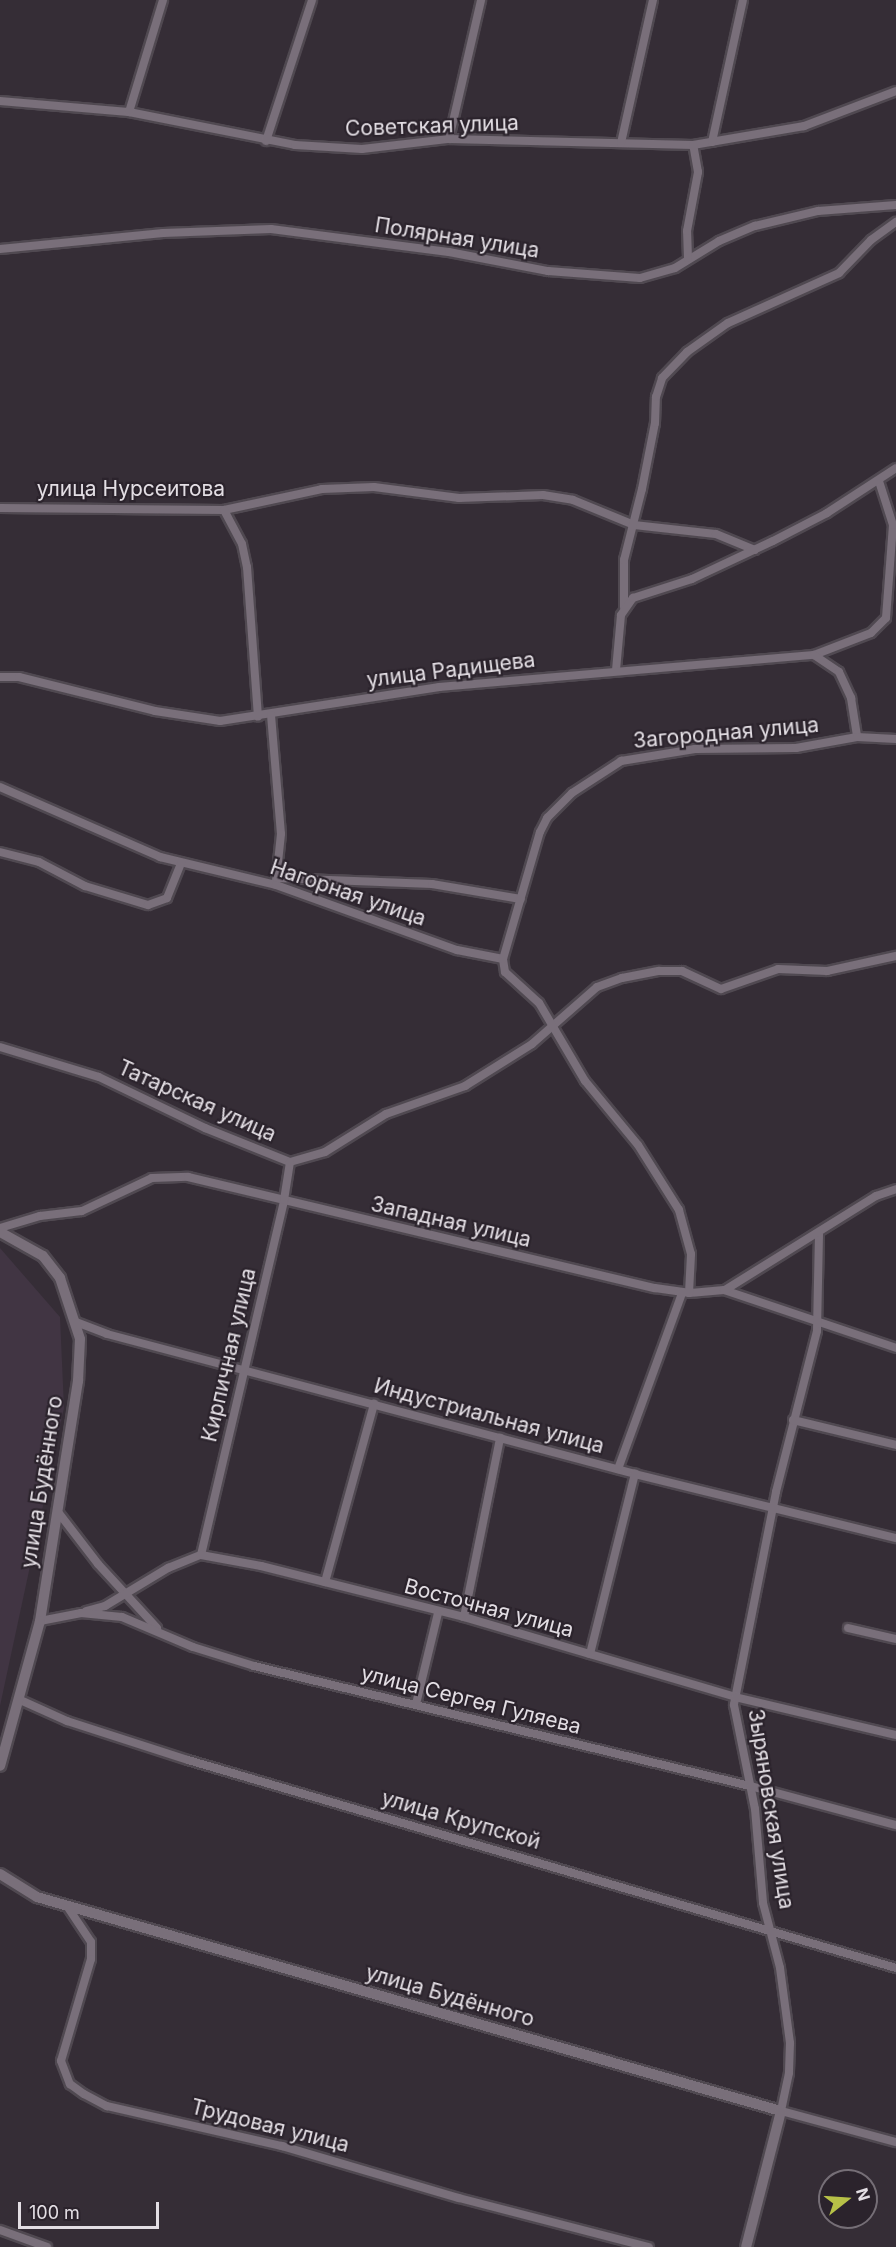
<!DOCTYPE html>
<html>
<head>
<meta charset="utf-8">
<style>
	body { margin:0 }
	#map { position:relative; width:896px; height:2247px; overflow:hidden; background:#352d36; font-family:Inter,sans-serif }
	div>[style] { position:absolute }
	[style*='--x'] { left:calc(var(--x)*1px); top:calc(var(--y)*1px); width:calc(var(--w)*1px); rotate:calc(var(--a)*1deg) }
	.built>* { inset:0; background:#413543 }
	.roads { filter:drop-shadow(2px 0 #504951) drop-shadow(-2px 0 #504951) drop-shadow(0 2px #504951) drop-shadow(0 -2px #504951) }
	.minor>* { height:8px; margin:-4px; padding:0 4px; transform-origin:4px; border-radius:4px; background:#796f7a }
	.tertiary>* { height:10px; margin:-5px; padding:0 5px; transform-origin:5px; border-radius:5px; background:#796f7a }
	span { translate:-50% -50%; white-space:nowrap; text-align:center; line-height:1.15; -webkit-text-stroke:4.5px #2b232c; paint-order:stroke }
	.street-label { font-size:21px; color:#e3dee4 }
	.north { position:absolute; left:818px; top:2169px; width:60px; height:60px; box-sizing:border-box; background:#2b232c; border:2px solid #756e76; border-radius:50%; rotate:73deg; font-size:16px; font-weight:700; line-height:24px; text-align:center; color:#e3dee4 }
	.north::after { content:''; display:block; margin:auto; width:21px; height:27px; background:#b7c147; clip-path:polygon(50% 0,100% 100%,50% 72%,0 100%) }
	.scale { position:absolute; left:18px; top:2202px; width:141px; height:27px; box-sizing:border-box; border:3px solid #e3dee4; border-top:0; padding-left:8px; font-size:18px; line-height:21px; white-space:nowrap; color:#e3dee4; -webkit-text-stroke:4px #2b232c; paint-order:stroke }
</style>
</head>
<body>
<div id="map">
	<div class="built">
		<div style="clip-path:polygon(0 1248px,60px 1317px,64px 1408px,0 1706px)"></div>
	</div>
	<div class="roads">
		<div class="minor">
			<div style="--x:0;--y:101;--w:129;--a:4.9"></div>
			<div style="--x:129;--y:112;--w:169;--a:11.2"></div>
			<div style="--x:295;--y:145;--w:67;--a:3.4"></div>
			<div style="--x:362;--y:149;--w:88;--a:-6.6"></div>
			<div style="--x:449;--y:139;--w:244;--a:1.4"></div>
			<div style="--x:693;--y:145;--w:113;--a:-9.7"></div>
			<div style="--x:804;--y:126;--w:98;--a:-20.8"></div>
			<div style="--x:129;--y:112;--w:117;--a:-73.1"></div>
			<div style="--x:449;--y:139;--w:143;--a:-77"></div>
			<div style="--x:266;--y:141;--w:148;--a:-71.9"></div>
			<div style="--x:712;--y:142;--w:145;--a:-77.7"></div>
			<div style="--x:621;--y:143;--w:147;--a:-77.4"></div>
			<div style="--x:0;--y:249;--w:164;--a:-5.6"></div>
			<div style="--x:163;--y:233;--w:108;--a:-2.1"></div>
			<div style="--x:271;--y:229;--w:179;--a:7.4"></div>
			<div style="--x:449;--y:252;--w:101;--a:10.9"></div>
			<div style="--x:548;--y:271;--w:92;--a:4.4"></div>
			<div style="--x:640;--y:278;--w:36;--a:-16"></div>
			<div style="--x:675;--y:268;--w:52;--a:-31.5"></div>
			<div style="--x:719;--y:241;--w:39;--a:-23"></div>
			<div style="--x:755;--y:226;--w:65;--a:-13.4"></div>
			<div style="--x:818;--y:211;--w:78;--a:-4.4"></div>
			<div style="--x:688;--y:258;--w:27;--a:-92"></div>
			<div style="--x:687;--y:231;--w:60;--a:-79.4"></div>
			<div style="--x:698;--y:172;--w:27;--a:-100"></div>
			<div style="--x:0;--y:508;--w:224;--a:0.5"></div>
			<div style="--x:224;--y:510;--w:100;--a:-12.1"></div>
			<div style="--x:322;--y:489;--w:52;--a:-2.2"></div>
			<div style="--x:374;--y:487;--w:86;--a:7.4"></div>
			<div style="--x:459;--y:498;--w:84;--a:-2"></div>
			<div style="--x:543;--y:495;--w:30;--a:9"></div>
			<div style="--x:573;--y:500;--w:66;--a:22.3"></div>
			<div style="--x:634;--y:525;--w:82;--a:6.3"></div>
			<div style="--x:716;--y:534;--w:42;--a:22.3"></div>
			<div style="--x:224;--y:510;--w:38;--a:62"></div>
			<div style="--x:242;--y:544;--w:24;--a:78"></div>
			<div style="--x:247;--y:567;--w:150;--a:85.8"></div>
			<div style="--x:624;--y:607;--w:47;--a:-90"></div>
			<div style="--x:624;--y:560;--w:73;--a:-75.8"></div>
			<div style="--x:642;--y:489;--w:67;--a:-78.9"></div>
			<div style="--x:655;--y:423;--w:26;--a:-88"></div>
			<div style="--x:656;--y:397;--w:20;--a:-72"></div>
			<div style="--x:662;--y:378;--w:36;--a:-46"></div>
			<div style="--x:687;--y:352;--w:50;--a:-35.3"></div>
			<div style="--x:728;--y:323;--w:122;--a:-24.2"></div>
			<div style="--x:839;--y:273;--w:46;--a:-45.9"></div>
			<div style="--x:871;--y:240;--w:31;--a:-36"></div>
			<div style="--x:814;--y:655;--w:61;--a:-21.1"></div>
			<div style="--x:871;--y:633;--w:21;--a:-45"></div>
			<div style="--x:886;--y:618;--w:93;--a:-85.7"></div>
			<div style="--x:893;--y:525;--w:46;--a:-107.7"></div>
			<div style="--x:616;--y:670;--w:55;--a:-84.8"></div>
			<div style="--x:621;--y:615;--w:21;--a:-55"></div>
			<div style="--x:633;--y:598;--w:62;--a:-17.9"></div>
			<div style="--x:692;--y:579;--w:89;--a:-25.1"></div>
			<div style="--x:773;--y:541;--w:61;--a:-27.4"></div>
			<div style="--x:827;--y:513;--w:82;--a:-33.1"></div>
			<div style="--x:0;--y:677;--w:19;--a:0"></div>
			<div style="--x:19;--y:677;--w:140;--a:14"></div>
			<div style="--x:155;--y:711;--w:66;--a:8.7"></div>
			<div style="--x:220;--y:721;--w:222;--a:-8.8"></div>
			<div style="--x:439;--y:687;--w:376;--a:-4.9"></div>
			<div style="--x:814;--y:655;--w:30;--a:34"></div>
			<div style="--x:839;--y:672;--w:29;--a:65"></div>
			<div style="--x:851;--y:698;--w:39;--a:81"></div>
			<div style="--x:271;--y:715;--w:119;--a:85.2"></div>
			<div style="--x:281;--y:834;--w:47;--a:96.1"></div>
			<div style="--x:0;--y:787;--w:175;--a:23.6"></div>
			<div style="--x:160;--y:857;--w:119;--a:13.6"></div>
			<div style="--x:276;--y:885;--w:192;--a:19.8"></div>
			<div style="--x:457;--y:950;--w:47;--a:11.1"></div>
			<div style="--x:0;--y:852;--w:40;--a:14.4"></div>
			<div style="--x:39;--y:862;--w:52;--a:27.6"></div>
			<div style="--x:85;--y:886;--w:66;--a:16.8"></div>
			<div style="--x:148;--y:905;--w:20;--a:-20"></div>
			<div style="--x:167;--y:898;--w:38;--a:-68"></div>
			<div style="--x:277;--y:878;--w:155;--a:2.2"></div>
			<div style="--x:432;--y:884;--w:90;--a:9.6"></div>
			<div style="--x:0;--y:1047;--w:103;--a:16.9"></div>
			<div style="--x:99;--y:1077;--w:118;--a:25.7"></div>
			<div style="--x:205;--y:1128;--w:92;--a:21.8"></div>
			<div style="--x:290;--y:1162;--w:36;--a:-16"></div>
			<div style="--x:325;--y:1152;--w:72;--a:-31.9"></div>
			<div style="--x:386;--y:1114;--w:84;--a:-19.5"></div>
			<div style="--x:465;--y:1086;--w:79;--a:-32.1"></div>
			<div style="--x:532;--y:1044;--w:86;--a:-41.2"></div>
			<div style="--x:597;--y:987;--w:27;--a:-20"></div>
			<div style="--x:622;--y:978;--w:38;--a:-11"></div>
			<div style="--x:659;--y:971;--w:23;--a:0"></div>
			<div style="--x:682;--y:971;--w:43;--a:24.8"></div>
			<div style="--x:721;--y:989;--w:60;--a:-19.3"></div>
			<div style="--x:778;--y:969;--w:49;--a:2.3"></div>
			<div style="--x:827;--y:971;--w:71;--a:-12.3"></div>
			<div style="--x:0;--y:1228;--w:42;--a:-16.7"></div>
			<div style="--x:40;--y:1216;--w:42;--a:-6.8"></div>
			<div style="--x:82;--y:1211;--w:77;--a:-25.2"></div>
			<div style="--x:152;--y:1178;--w:36;--a:-2"></div>
			<div style="--x:188;--y:1177;--w:480;--a:13.4"></div>
			<div style="--x:655;--y:1288;--w:34;--a:8"></div>
			<div style="--x:689;--y:1293;--w:35;--a:-5"></div>
			<div style="--x:724;--y:1290;--w:182;--a:18.6"></div>
			<div style="--x:819;--y:1234;--w:97;--a:91.2"></div>
			<div style="--x:817;--y:1331;--w:166;--a:104.3"></div>
			<div style="--x:776;--y:1492;--w:217;--a:101.2"></div>
			<div style="--x:734;--y:1705;--w:106;--a:78.6"></div>
			<div style="--x:755;--y:1809;--w:94;--a:85.1"></div>
			<div style="--x:763;--y:1903;--w:67;--a:75.3"></div>
			<div style="--x:780;--y:1968;--w:76;--a:82.4"></div>
			<div style="--x:790;--y:2043;--w:30;--a:92"></div>
			<div style="--x:789;--y:2073;--w:39;--a:102"></div>
			<div style="--x:781;--y:2111;--w:119;--a:15.1"></div>
			<div style="--x:725;--y:1290;--w:178;--a:-31.9"></div>
			<div style="--x:876;--y:1196;--w:21;--a:-19"></div>
			<div style="--x:689;--y:1293;--w:39;--a:-87"></div>
			<div style="--x:691;--y:1254;--w:46;--a:-105.3"></div>
			<div style="--x:679;--y:1210;--w:77;--a:-122.2"></div>
			<div style="--x:638;--y:1145;--w:83;--a:-129.6"></div>
			<div style="--x:585;--y:1081;--w:91;--a:-120.5"></div>
			<div style="--x:539;--y:1003;--w:46;--a:-137.6"></div>
			<div style="--x:505;--y:972;--w:13;--a:-99"></div>
			<div style="--x:503;--y:959;--w:132;--a:-73.8"></div>
			<div style="--x:540;--y:832;--w:16;--a:-63"></div>
			<div style="--x:547;--y:818;--w:35;--a:-45"></div>
			<div style="--x:572;--y:793;--w:59;--a:-33.1"></div>
			<div style="--x:621;--y:761;--w:75;--a:-9.2"></div>
			<div style="--x:695;--y:749;--w:101;--a:-0.6"></div>
			<div style="--x:796;--y:748;--w:62;--a:-10.2"></div>
			<div style="--x:857;--y:737;--w:39;--a:3"></div>
			<div style="--x:76;--y:1322;--w:33;--a:21"></div>
			<div style="--x:107;--y:1334;--w:546;--a:14.85"></div>
			<div style="--x:635;--y:1474;--w:269;--a:13.8"></div>
			<div style="--x:793;--y:1420;--w:106;--a:13.6"></div>
			<div style="--x:618;--y:1469;--w:187;--a:-70"></div>
			<div style="--x:58;--y:1512;--w:66;--a:52.4"></div>
			<div style="--x:98;--y:1564;--w:87;--a:47.3"></div>
			<div style="--x:201;--y:1555;--w:365;--a:-76.8"></div>
			<div style="--x:284;--y:1200;--w:38;--a:-81"></div>
			<div style="--x:325;--y:1582;--w:185;--a:-74.6"></div>
			<div style="--x:86;--y:1611;--w:20;--a:-15"></div>
			<div style="--x:105;--y:1606;--w:74;--a:-31.1"></div>
			<div style="--x:168;--y:1568;--w:35;--a:-22"></div>
			<div style="--x:201;--y:1555;--w:61;--a:10.4"></div>
			<div style="--x:261;--y:1566;--w:209;--a:14.1"></div>
			<div style="--x:464;--y:1617;--w:283;--a:16.4"></div>
			<div style="--x:735;--y:1697;--w:165;--a:13.3"></div>
			<div style="--x:464;--y:1617;--w:183;--a:-78.6"></div>
			<div style="--x:40;--y:1621;--w:42;--a:-11"></div>
			<div style="--x:81;--y:1613;--w:41;--a:5.6"></div>
			<div style="--x:122;--y:1617;--w:77;--a:22.9"></div>
			<div style="--x:193;--y:1647;--w:64;--a:17.3"></div>
			<div style="--x:254;--y:1666;--w:510;--a:13.6"></div>
			<div style="--x:750;--y:1786;--w:151;--a:15"></div>
			<div style="--x:848;--y:1628;--w:49;--a:12.9"></div>
			<div style="--x:590;--y:1654;--w:186;--a:-76"></div>
			<div style="--x:18;--y:1699;--w:54;--a:24.2"></div>
			<div style="--x:67;--y:1721;--w:127;--a:17.9"></div>
			<div style="--x:188;--y:1760;--w:738;--a:16.37"></div>
			<div style="--x:416;--y:1704;--w:94;--a:-76.4"></div>
			<div style="--x:67;--y:1906;--w:43;--a:56.3"></div>
			<div style="--x:91;--y:1942;--w:17;--a:90"></div>
			<div style="--x:91;--y:1959;--w:106;--a:106.4"></div>
			<div style="--x:61;--y:2061;--w:25;--a:69"></div>
			<div style="--x:70;--y:2084;--w:17;--a:36"></div>
			<div style="--x:84;--y:2094;--w:26;--a:28"></div>
			<div style="--x:107;--y:2106;--w:180;--a:12.9"></div>
			<div style="--x:282;--y:2146;--w:184;--a:16.4"></div>
			<div style="--x:459;--y:2198;--w:196;--a:14.5"></div>
			<div style="--x:0;--y:2230;--w:50;--a:19.9"></div>
		</div>
		<div class="tertiary">
			<div style="--x:0;--y:1232;--w:49;--a:29.2"></div>
			<div style="--x:43;--y:1256;--w:28;--a:52"></div>
			<div style="--x:60;--y:1278;--w:64;--a:71.8"></div>
			<div style="--x:80;--y:1339;--w:42;--a:92.7"></div>
			<div style="--x:78;--y:1381;--w:243;--a:99"></div>
			<div style="--x:40;--y:1621;--w:150;--a:105.4"></div>
			<div style="--x:0;--y:1874;--w:44;--a:31.9"></div>
			<div style="--x:37;--y:1897;--w:774;--a:16.05"></div>
			<div style="--x:781;--y:2111;--w:140;--a:104.4"></div>
		</div>
	</div>
	<div class="street-label">
		<span style="left:432px;top:126px;rotate:-2deg">Советская улица</span>
		<span style="left:457px;top:238px;rotate:9deg">Полярная улица</span>
		<span style="left:131px;top:489px">улица Нурсеитова</span>
		<span style="left:451px;top:670px;rotate:-7deg">улица Радищева</span>
		<span style="left:726px;top:733px;rotate:-5deg">Загородная улица</span>
		<span style="left:348px;top:893px;rotate:19deg">Нагорная улица</span>
		<span style="left:197px;top:1101px;rotate:24deg">Татарская улица</span>
		<span style="left:451px;top:1222px;rotate:13deg">Западная улица</span>
		<span style="left:229px;top:1355px;rotate:-77deg">Кирпичная улица</span>
		<span style="left:489px;top:1416px;rotate:15deg">Индустриальная улица</span>
		<span style="left:42px;top:1482px;rotate:-81deg">улица Будённого</span>
		<span style="left:489px;top:1608px;rotate:15deg">Восточная улица</span>
		<span style="left:471px;top:1700px;rotate:14deg">улица Сергея Гуляева</span>
		<span style="left:771px;top:1809px;rotate:81deg">Зыряновская улица</span>
		<span style="left:461px;top:1820px;rotate:16deg">улица Крупской</span>
		<span style="left:450px;top:1996px;rotate:16deg">улица Будённого</span>
		<span style="left:270px;top:2126px;rotate:14deg">Трудовая улица</span>
	</div>
	<div class="north">N</div>
	<div class="scale">100 m</div>
</div>
</body>
</html>
